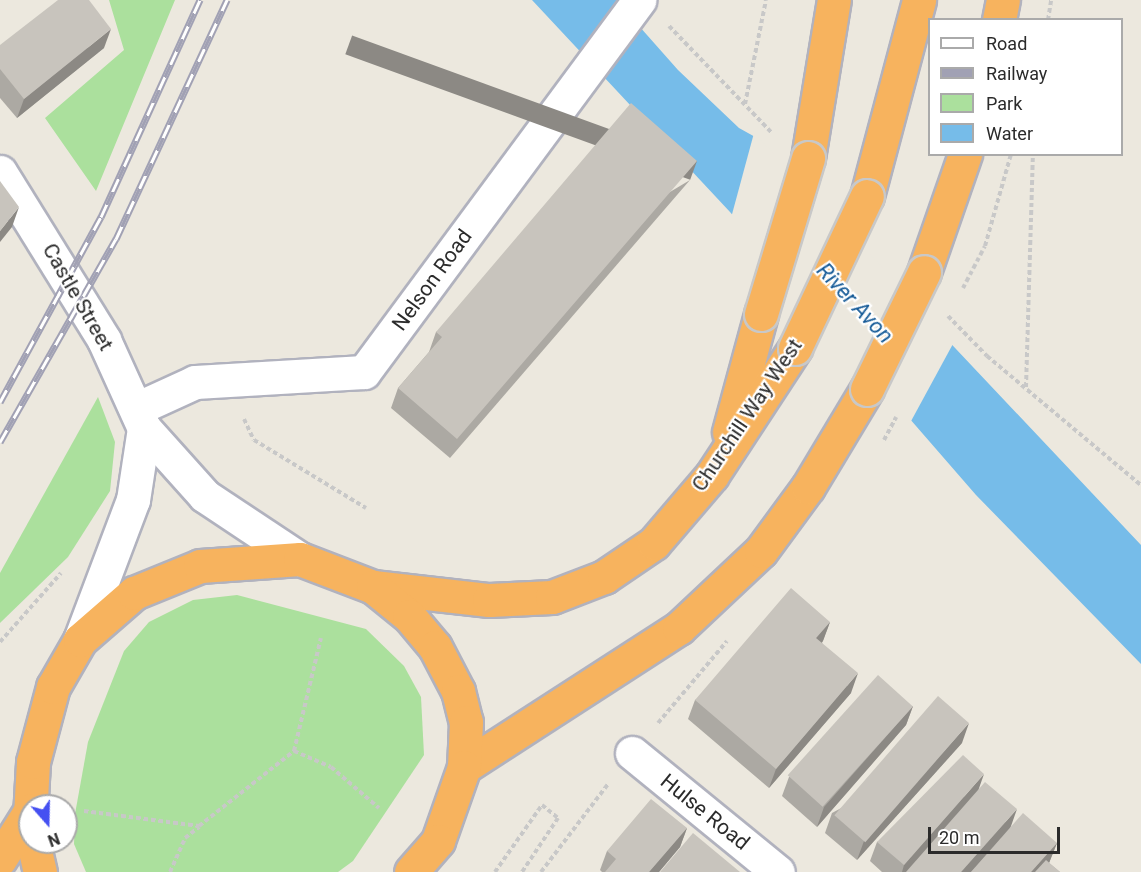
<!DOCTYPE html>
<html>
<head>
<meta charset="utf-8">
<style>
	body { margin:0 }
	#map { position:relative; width:1141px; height:872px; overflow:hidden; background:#ece8de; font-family:Roboto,sans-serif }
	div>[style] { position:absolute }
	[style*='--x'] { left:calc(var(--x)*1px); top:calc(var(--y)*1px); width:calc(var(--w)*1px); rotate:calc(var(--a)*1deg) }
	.green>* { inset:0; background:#abe09d }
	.water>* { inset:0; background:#76bce9 }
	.pier>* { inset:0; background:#ece8de }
	.path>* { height:4px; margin-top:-2px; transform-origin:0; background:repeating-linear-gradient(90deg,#c8c8c8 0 4.5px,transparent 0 7.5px) }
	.roads { filter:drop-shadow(2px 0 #b1b2be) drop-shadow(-2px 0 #b1b2be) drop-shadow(0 2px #b1b2be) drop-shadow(0 -2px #b1b2be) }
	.minor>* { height:33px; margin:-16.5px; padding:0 16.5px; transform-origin:16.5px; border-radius:16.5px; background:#fff }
	.highway>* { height:33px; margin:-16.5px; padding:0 16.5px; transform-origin:16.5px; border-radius:16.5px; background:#f7b35e }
	.rail>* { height:7px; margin-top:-3.5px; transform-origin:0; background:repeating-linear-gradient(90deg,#fff 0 14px,#a1a1b4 0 28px); box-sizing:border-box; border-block:2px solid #a1a1b4 }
	.path-bridge>* { height:4px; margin-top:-2px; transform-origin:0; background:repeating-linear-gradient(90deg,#c8c8c8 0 4.5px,transparent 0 7.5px) }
	.bridges { filter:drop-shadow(2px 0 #c8c8c8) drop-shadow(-2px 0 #c8c8c8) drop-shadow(0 2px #c8c8c8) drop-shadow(0 -2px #c8c8c8) }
	.highway-bridge>* { height:33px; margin:-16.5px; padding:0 16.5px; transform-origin:16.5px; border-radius:16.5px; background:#f7b35e }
	.wall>* { inset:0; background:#aca9a3 }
	.shaded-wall>* { inset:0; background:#8c8984; transform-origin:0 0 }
	.building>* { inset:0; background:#c8c4bd; transform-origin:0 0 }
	span { translate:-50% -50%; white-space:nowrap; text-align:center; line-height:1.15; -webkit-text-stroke:4.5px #fff; paint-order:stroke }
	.street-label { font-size:21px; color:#2b2b2b }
	.water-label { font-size:22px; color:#145996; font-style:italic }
	.legend { position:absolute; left:928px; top:18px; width:195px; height:138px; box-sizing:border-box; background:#fff; border:2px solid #aaa; margin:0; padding:8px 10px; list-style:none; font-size:18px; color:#2b2b2b }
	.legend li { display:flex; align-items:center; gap:12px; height:30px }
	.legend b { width:30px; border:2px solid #aaa }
	.north { position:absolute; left:18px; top:794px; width:60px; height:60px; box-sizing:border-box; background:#fff; border:2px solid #aaa; border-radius:50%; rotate:160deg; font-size:16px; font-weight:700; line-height:24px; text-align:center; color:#2b2b2b }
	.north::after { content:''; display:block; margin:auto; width:21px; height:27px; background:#4550f1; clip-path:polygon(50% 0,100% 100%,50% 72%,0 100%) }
	.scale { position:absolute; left:928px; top:827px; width:132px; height:27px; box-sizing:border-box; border:3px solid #2b2b2b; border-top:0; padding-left:8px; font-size:18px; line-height:21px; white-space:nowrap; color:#2b2b2b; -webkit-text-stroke:4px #fff; paint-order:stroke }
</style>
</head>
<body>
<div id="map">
	<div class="green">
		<div style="clip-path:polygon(109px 0,175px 0,96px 191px,45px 118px,124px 50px)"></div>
		<div style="clip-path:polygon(98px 397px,115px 442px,110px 491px,68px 557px,0 623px,0 573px)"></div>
		<div style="clip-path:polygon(237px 595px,366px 629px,404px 666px,421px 697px,424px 755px,353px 861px,338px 872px,86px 872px,74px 844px,75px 814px,88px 742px,124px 651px,149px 622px,193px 600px)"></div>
	</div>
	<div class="water">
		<div style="clip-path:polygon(532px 0,616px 0,678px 70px,739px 128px,757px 138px,1141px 545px,1141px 664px,976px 495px,730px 212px)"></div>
	</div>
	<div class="pier">
		<div style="clip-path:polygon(754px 133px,954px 342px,910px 423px,731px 218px)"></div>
	</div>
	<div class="path">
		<div style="--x:1048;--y:20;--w:20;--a:-81"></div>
		<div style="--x:669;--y:26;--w:149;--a:46.1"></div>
		<div style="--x:745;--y:104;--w:106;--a:-78.6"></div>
		<div style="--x:985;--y:246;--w:96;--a:-74.2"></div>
		<div style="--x:948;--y:316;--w:56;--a:45.7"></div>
		<div style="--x:987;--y:356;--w:201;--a:40"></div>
		<div style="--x:1026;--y:387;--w:233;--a:-88.3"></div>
		<div style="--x:244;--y:419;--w:23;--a:65"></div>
		<div style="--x:254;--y:440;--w:131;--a:31.3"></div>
		<div style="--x:0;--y:642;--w:92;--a:-48.5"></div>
		<div style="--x:658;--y:723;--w:107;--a:-49.9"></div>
		<div style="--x:294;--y:751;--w:116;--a:-76.6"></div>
		<div style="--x:84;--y:811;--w:116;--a:7.4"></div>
		<div style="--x:199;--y:826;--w:121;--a:-38.3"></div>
		<div style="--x:294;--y:751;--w:40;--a:23.4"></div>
		<div style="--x:331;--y:767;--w:63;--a:40.5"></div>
		<div style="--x:170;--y:872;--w:37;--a:-66"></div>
		<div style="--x:185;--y:838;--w:18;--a:-38"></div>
		<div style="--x:495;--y:872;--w:82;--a:-55"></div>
		<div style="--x:542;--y:805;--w:21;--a:39"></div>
		<div style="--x:558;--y:818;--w:65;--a:123.7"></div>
		<div style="--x:541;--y:872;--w:111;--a:-52.7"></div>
	</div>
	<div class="roads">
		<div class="minor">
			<div style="--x:0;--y:172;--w:198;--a:58.2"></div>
			<div style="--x:104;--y:340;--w:97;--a:65.6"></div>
			<div style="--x:144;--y:428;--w:91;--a:48.1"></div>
			<div style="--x:205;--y:496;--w:114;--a:33.6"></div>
			<div style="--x:136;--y:409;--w:65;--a:-24.6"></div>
			<div style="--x:195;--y:382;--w:169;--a:-3.4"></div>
			<div style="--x:364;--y:372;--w:463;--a:-53.5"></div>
			<div style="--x:80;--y:640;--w:150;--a:-69.3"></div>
			<div style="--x:133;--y:500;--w:73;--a:-81.3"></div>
			<div style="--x:632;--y:753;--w:188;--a:39.2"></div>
		</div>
		<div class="highway">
			<div style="--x:999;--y:20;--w:20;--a:-79"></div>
			<div style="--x:808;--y:158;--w:160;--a:-80.7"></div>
			<div style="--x:867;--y:196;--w:203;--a:-75.1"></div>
			<div style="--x:924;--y:272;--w:125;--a:-70.8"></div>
			<div style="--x:729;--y:432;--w:122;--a:-74.8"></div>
			<div style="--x:373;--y:587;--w:117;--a:6.4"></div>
			<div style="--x:489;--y:600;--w:63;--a:-2.7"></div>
			<div style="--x:552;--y:597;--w:56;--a:-21"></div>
			<div style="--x:604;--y:577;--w:60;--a:-34.2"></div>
			<div style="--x:654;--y:543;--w:89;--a:-49.5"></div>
			<div style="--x:712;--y:475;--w:152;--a:-56.8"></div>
			<div style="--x:464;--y:767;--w:256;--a:-32.9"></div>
			<div style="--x:679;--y:628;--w:112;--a:-43.2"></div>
			<div style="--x:761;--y:551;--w:79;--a:-53.7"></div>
			<div style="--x:808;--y:487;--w:114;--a:-59"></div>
			<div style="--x:30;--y:816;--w:54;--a:-86.8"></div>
			<div style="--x:33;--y:762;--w:78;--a:-75.1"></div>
			<div style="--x:53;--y:687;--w:54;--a:-60.1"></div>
			<div style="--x:80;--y:640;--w:72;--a:-41"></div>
			<div style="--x:134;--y:593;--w:71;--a:-22.2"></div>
			<div style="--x:200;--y:566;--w:100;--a:-4"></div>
			<div style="--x:300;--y:559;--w:78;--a:21"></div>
			<div style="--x:373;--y:587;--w:46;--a:38.9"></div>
			<div style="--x:409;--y:616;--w:40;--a:50"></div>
			<div style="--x:435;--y:647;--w:50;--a:62.4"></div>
			<div style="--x:458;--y:691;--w:32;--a:76"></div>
			<div style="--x:466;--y:722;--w:45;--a:92.5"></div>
			<div style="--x:464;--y:767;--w:78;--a:109.4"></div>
			<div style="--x:438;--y:841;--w:41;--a:131.1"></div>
			<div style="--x:33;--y:842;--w:31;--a:77"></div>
			<div style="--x:0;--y:859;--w:57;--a:-58"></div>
		</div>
	</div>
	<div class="rail">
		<div style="--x:0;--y:402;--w:211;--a:-61.4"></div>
		<div style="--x:101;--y:217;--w:239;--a:-65.5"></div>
		<div style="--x:0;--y:442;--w:234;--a:-60.3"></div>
		<div style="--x:116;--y:239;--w:264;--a:-65.1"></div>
	</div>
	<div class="path-bridge">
		<div style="--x:963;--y:288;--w:47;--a:-62.4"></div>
		<div style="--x:884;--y:440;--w:26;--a:-62"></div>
	</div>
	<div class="bridges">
		<div class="highway-bridge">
			<div style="--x:761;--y:314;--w:163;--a:-73.2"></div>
			<div style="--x:795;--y:348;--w:168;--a:-64.7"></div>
			<div style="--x:867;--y:389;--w:130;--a:-64"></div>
		</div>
	</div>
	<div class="wall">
		<div style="clip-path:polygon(0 45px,104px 48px,17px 118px,0 98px)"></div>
		<div style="clip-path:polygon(690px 180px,450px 458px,391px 408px,398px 388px,429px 352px,436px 332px)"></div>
		<div style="clip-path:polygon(830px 622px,822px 643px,851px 693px,769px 788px,688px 719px,695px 700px)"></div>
		<div style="clip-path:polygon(913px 706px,906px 725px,817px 827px,782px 796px,789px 777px)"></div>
		<div style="clip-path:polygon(962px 743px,857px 860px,825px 833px,832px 813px)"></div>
		<div style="clip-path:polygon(979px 789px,1010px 828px,1057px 843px,1049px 863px,1060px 872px,882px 872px,870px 861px,877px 842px)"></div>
		<div style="clip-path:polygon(687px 828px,680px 847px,659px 872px,602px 872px,600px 870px,607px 851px)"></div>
	</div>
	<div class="shaded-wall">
		<div style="clip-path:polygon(111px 29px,104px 48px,17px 118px,24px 99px)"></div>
		<div style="left:697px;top:161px;width:20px;height:367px;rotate:110deg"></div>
		<div style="clip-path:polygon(19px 207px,12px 227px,0 242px,0 231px)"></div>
		<div style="clip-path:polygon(830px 622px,823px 641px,809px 657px,816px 638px)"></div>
		<div style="clip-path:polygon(858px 673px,851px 693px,769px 788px,776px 769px)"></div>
		<div style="clip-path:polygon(913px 706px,906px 725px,817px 827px,824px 807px)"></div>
		<div style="clip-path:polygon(969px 723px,962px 743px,857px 860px,864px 841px)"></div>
		<div style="clip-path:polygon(984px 774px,977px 794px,908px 872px,902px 872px,904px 865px)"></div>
		<div style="clip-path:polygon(1017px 809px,1010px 829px,971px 872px,961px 872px)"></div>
		<div style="clip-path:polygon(687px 828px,680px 847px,659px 872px,649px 872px)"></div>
		<div style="clip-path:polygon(1057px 843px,1049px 863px,1041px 872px,1031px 872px)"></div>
	</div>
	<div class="building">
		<div style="clip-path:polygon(58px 0,89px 0,111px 29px,24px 99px,0 69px,0 45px)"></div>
		<div style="clip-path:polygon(631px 103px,697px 161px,457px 439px,398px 388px,442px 337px,436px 332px)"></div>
		<div style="clip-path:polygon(0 181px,19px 207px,0 231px)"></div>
		<div style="clip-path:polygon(791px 588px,830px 622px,816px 638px,858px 673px,776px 769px,695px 700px)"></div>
		<div style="left:878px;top:675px;width:47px;height:135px;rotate:42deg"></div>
		<div style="left:938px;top:696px;width:41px;height:158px;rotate:41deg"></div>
		<div style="clip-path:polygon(963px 755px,984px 774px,904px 865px,877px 842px)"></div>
		<div style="clip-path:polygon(985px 782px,1017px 809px,961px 872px,906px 872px)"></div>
		<div style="clip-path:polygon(651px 799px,687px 828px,649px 872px,605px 872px,616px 859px,607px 851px)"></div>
		<div style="clip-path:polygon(1023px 813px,1057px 843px,1031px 872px,971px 872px)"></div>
		<div style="clip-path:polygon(693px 833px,740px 872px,660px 872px)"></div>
		<div style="clip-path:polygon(1046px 860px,1060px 872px,1035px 872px)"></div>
	</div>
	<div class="street-label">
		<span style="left:432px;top:280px;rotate:-54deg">Nelson Road</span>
		<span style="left:78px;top:297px;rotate:60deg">Castle Street</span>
		<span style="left:747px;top:415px;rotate:-56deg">Churchill Way West</span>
		<span style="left:705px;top:812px;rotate:39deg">Hulse Road</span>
	</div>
	<div class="water-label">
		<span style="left:855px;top:303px;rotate:47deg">River Avon</span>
	</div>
	<ul class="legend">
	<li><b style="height:8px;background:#fff"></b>Road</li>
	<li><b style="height:8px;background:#a1a1b4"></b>Railway</li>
	<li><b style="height:16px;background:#abe09d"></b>Park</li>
	<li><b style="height:16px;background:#76bce9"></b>Water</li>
	</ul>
	<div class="north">N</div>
	<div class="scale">20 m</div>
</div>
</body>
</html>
